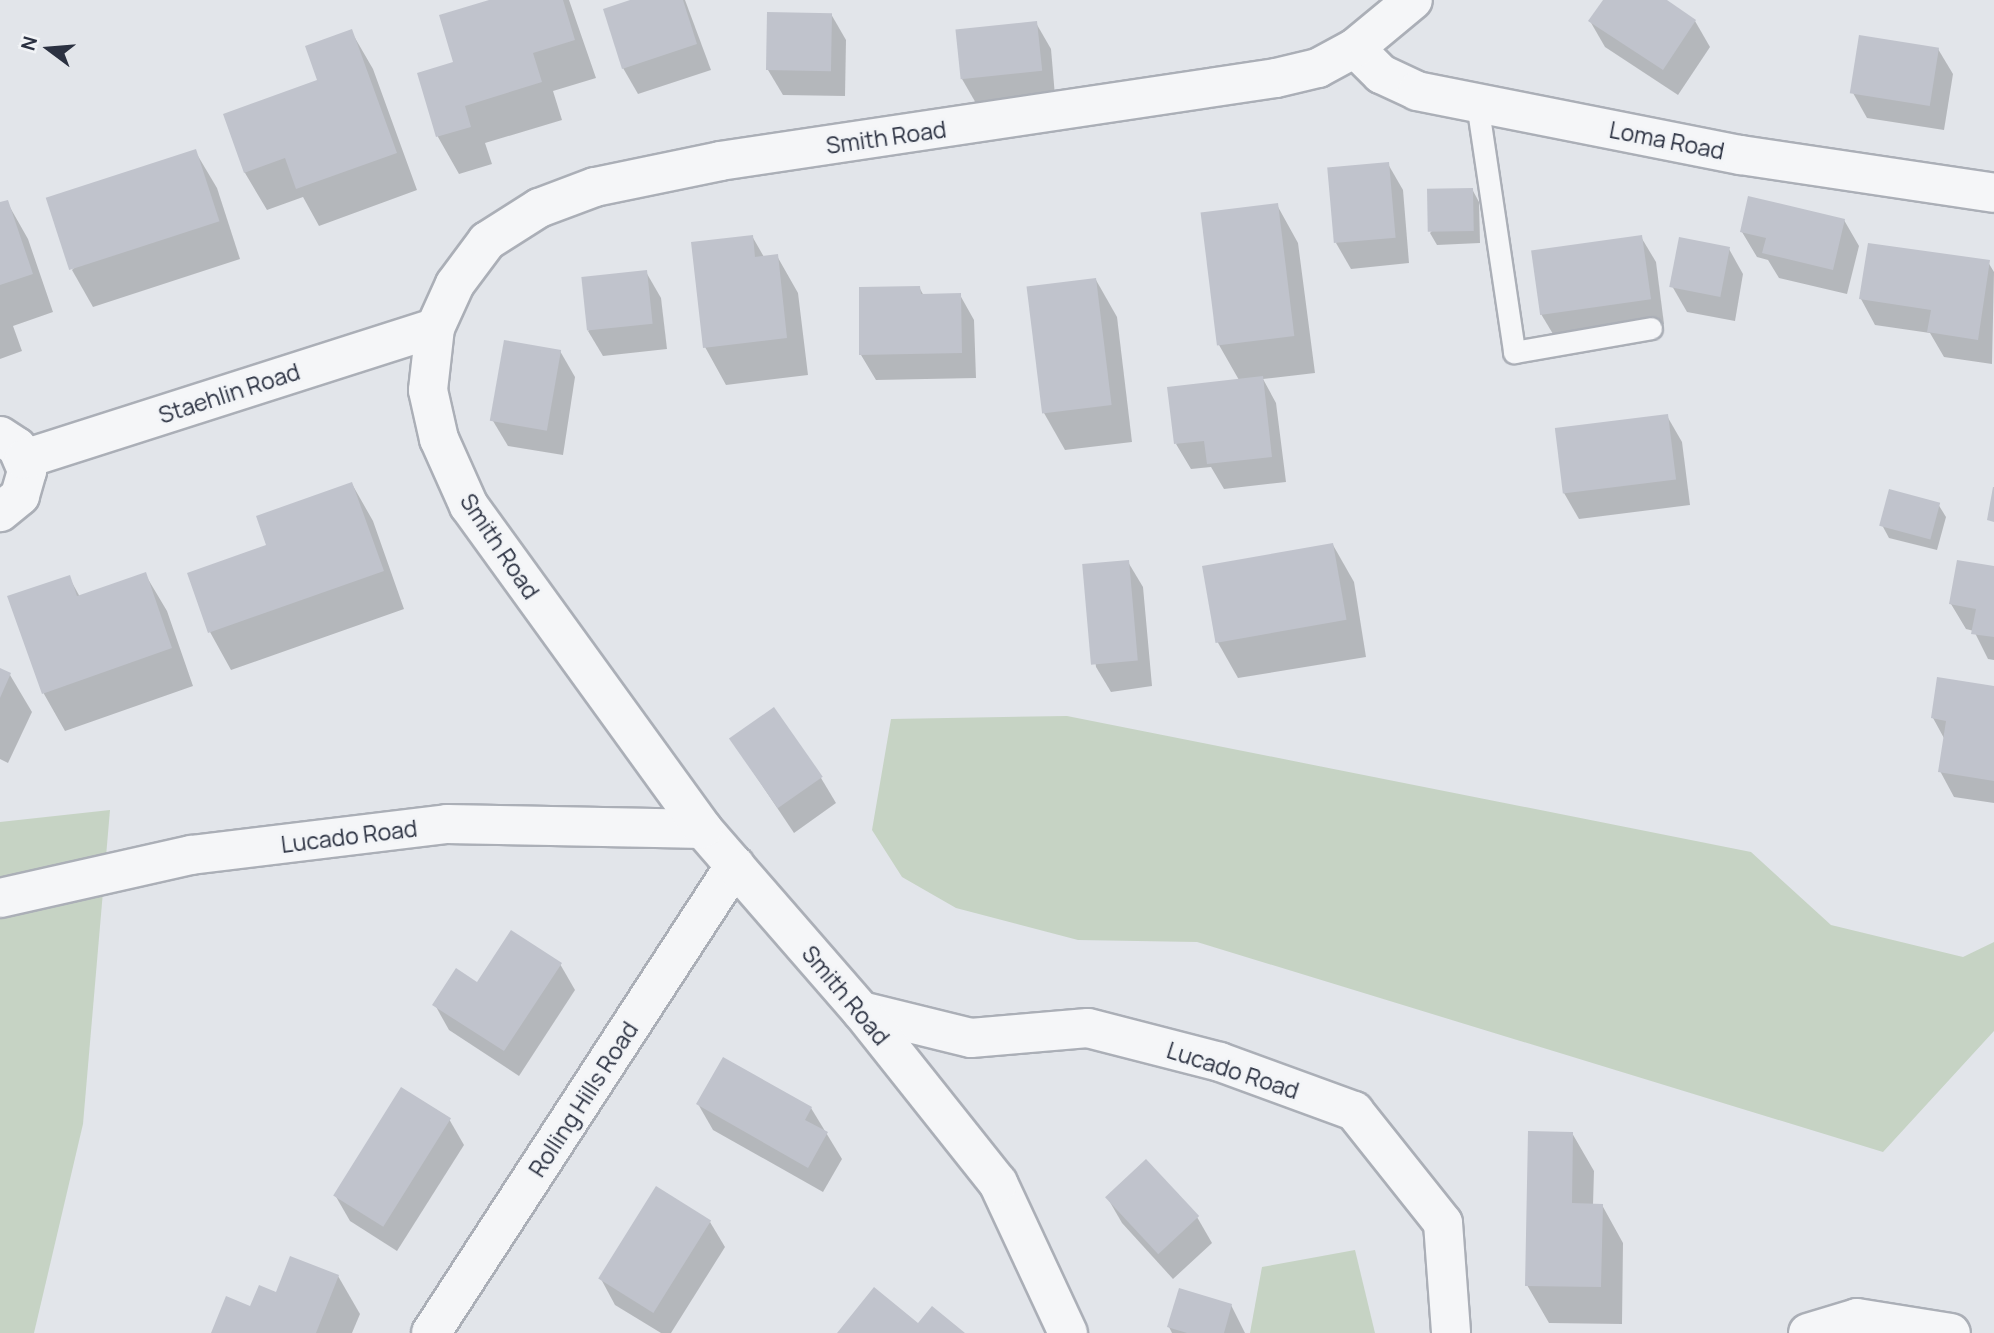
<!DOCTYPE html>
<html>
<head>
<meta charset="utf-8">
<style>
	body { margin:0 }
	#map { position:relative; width:1994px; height:1333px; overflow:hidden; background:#e2e5ea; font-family:Manrope,sans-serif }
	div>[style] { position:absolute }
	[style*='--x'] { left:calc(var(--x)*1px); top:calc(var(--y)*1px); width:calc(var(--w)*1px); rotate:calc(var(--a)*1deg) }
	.green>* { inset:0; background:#c6d3c4 }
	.shadow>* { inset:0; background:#0003 }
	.building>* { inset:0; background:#c0c3cc; transform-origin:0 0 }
	.roads { filter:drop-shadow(2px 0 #abafb7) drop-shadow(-2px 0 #abafb7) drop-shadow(0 2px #abafb7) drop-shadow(0 -2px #abafb7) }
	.service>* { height:21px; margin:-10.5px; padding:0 10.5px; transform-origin:10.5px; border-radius:10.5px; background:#f5f6f8 }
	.minor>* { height:38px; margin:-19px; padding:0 19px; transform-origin:19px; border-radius:19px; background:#f5f6f8 }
	.tertiary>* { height:38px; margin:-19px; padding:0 19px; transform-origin:19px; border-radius:19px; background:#f5f6f8 }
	span { translate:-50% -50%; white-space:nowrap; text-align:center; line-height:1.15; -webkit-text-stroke:5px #f2f4f7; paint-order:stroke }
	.street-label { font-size:23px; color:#2b3141 }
	.north { position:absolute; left:14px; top:14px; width:70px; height:70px; -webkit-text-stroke:5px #f2f4f7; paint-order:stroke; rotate:286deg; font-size:19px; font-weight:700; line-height:28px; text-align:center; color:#2b3141 }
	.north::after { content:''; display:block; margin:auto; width:24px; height:32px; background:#2b3141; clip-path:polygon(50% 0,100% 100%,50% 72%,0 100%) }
</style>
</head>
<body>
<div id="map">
	<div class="green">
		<div style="clip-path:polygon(1067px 716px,1751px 852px,1831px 925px,1963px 957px,1994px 942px,1994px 1031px,1883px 1152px,1197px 942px,1078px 940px,956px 908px,902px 877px,872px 830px,891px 719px)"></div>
		<div style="clip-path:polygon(110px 810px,83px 1124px,34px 1333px,0 1333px,0 822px)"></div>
		<div style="clip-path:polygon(1355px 1250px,1375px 1333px,1250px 1333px,1262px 1267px)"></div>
	</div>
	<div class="shadow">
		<div style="clip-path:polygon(495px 0,569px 0,596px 78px,553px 91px,562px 120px,485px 143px,492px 164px,459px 174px,438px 137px,419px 74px,455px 63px)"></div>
		<div style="clip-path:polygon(636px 0,685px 0,711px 70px,638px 94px,623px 68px)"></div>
		<div style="clip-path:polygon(1605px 0,1663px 0,1695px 21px,1710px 47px,1678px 95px,1605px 47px,1590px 21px)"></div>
		<div style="clip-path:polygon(831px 14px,846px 40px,845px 96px,783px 95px,768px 70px)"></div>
		<div style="clip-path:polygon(1036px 23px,1051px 49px,1055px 96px,977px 105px,962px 79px)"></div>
		<div style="clip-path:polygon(351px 31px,373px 69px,417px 190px,319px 226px,303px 197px,267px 210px,245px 173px,225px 115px,319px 81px)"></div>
		<div style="clip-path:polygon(1938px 49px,1953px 74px,1944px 130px,1867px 118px,1853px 93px)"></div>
		<div style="clip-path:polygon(195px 151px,217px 188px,240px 259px,93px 307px,72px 270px)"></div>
		<div style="clip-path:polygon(1388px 164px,1403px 190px,1409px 263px,1351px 269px,1336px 243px)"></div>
		<div style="clip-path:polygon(1472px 189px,1479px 202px,1480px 243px,1437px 245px,1430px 233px)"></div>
		<div style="clip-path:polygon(7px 202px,28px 239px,53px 312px,13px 326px,22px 351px,0 359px,0 204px)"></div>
		<div style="clip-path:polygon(1277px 205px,1298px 243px,1315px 373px,1263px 379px,1276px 403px,1286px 482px,1224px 489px,1211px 467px,1191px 469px,1176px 444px,1239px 380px,1219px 345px)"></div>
		<div style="clip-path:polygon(1844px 220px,1859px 246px,1847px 294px,1779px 278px,1768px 260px,1757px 257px,1742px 232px)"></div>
		<div style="clip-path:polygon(752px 236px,764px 257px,777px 256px,798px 293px,808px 375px,726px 385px,705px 347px)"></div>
		<div style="clip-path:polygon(1641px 237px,1656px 262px,1664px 324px,1556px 339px,1541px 314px,1533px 252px)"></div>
		<div style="clip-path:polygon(1729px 249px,1743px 274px,1735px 321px,1687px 312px,1672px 286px)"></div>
		<div style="clip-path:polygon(1988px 262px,1994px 272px,1992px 364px,1944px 357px,1930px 333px,1875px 325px,1861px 299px)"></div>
		<div style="clip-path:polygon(646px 272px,661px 298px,667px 349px,603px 356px,588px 331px)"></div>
		<div style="clip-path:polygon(1096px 280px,1117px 317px,1132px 442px,1065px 450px,1044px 413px,1029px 288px)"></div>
		<div style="clip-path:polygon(919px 287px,924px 296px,960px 295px,974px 320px,976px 378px,876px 380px,861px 355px)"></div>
		<div style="clip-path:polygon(560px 351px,575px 377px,563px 455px,508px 446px,493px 421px)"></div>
		<div style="clip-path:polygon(1667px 416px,1682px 442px,1690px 505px,1579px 519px,1564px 493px)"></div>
		<div style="clip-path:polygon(352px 484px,373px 521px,404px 609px,231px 670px,210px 632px,189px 574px,268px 546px)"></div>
		<div style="clip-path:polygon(1938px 504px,1946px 517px,1937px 550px,1889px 538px,1882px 525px)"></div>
		<div style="clip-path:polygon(1333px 545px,1354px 582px,1366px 657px,1238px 678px,1217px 641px)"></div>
		<div style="clip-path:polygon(1128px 562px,1143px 587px,1152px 686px,1111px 692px,1096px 667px,1084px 568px)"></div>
		<div style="clip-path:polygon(1994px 568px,1994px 660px,1988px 659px,1974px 631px,1966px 629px,1951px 604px)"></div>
		<div style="clip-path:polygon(145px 574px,167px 611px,193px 686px,65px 731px,44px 694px,10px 597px,69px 577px,80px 597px)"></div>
		<div style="clip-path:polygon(0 670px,10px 675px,32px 712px,8px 763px,0 759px)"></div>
		<div style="clip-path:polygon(1994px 688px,1994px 803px,1954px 797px,1940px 771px,1945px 740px,1933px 718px)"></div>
		<div style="clip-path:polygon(731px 739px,821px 778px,836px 803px,794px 833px)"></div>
		<div style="clip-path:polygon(560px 964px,575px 990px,519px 1076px,449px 1030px,435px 1005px,478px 984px)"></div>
		<div style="clip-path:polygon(698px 1104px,811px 1108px,842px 1159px,823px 1192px,713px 1130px)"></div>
		<div style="clip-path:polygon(449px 1119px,464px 1145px,397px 1251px,350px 1221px,335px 1195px)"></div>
		<div style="clip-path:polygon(1572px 1133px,1594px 1171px,1593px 1205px,1602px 1205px,1623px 1243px,1622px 1324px,1549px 1323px,1527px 1285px)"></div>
		<div style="clip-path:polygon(1107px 1197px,1197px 1217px,1212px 1243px,1173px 1279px,1122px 1223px)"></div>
		<div style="clip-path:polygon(710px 1222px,725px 1247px,671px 1333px,661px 1333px,615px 1305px,601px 1279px)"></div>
		<div style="clip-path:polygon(338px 1276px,360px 1314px,352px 1333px,213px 1333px,277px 1294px)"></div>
		<div style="clip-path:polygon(1231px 1305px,1245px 1333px,1172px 1333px,1169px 1327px)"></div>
	</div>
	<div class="building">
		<div style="clip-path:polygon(489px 0,563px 0,575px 40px,533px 53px,542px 82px,465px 106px,471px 127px,436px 137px,417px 73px,453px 62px,439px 15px)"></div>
		<div style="clip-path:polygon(630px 0,683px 0,697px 44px,622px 69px,603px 9px)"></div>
		<div style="clip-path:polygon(1603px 0,1667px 0,1696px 20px,1663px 70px,1588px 21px)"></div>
		<div style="left:767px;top:12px;width:65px;height:58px;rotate:1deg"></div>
		<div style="left:1037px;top:21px;width:50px;height:82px;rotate:84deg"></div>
		<div style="clip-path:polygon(352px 29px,397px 153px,296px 189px,285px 158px,244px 173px,223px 114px,317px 80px,305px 46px)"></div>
		<div style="left:1859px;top:35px;width:81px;height:59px;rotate:9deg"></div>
		<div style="left:196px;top:149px;width:76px;height:158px;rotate:72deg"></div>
		<div style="left:1389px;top:162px;width:76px;height:62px;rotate:85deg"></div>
		<div style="left:1473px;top:188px;width:43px;height:46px;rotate:89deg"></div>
		<div style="clip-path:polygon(1748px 196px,1845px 219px,1833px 270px,1762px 253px,1766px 238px,1740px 232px)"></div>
		<div style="clip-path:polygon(8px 200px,33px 274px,0 285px,0 202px)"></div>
		<div style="left:1278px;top:203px;width:134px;height:78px;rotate:83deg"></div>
		<div style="clip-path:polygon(753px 235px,755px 257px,778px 254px,787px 338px,703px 348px,691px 242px)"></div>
		<div style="left:1642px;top:235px;width:65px;height:112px;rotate:82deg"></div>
		<div style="left:1679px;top:237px;width:52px;height:51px;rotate:11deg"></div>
		<div style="clip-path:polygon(1868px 243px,1990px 260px,1978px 340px,1927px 332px,1931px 310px,1859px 299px)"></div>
		<div style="left:647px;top:270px;width:54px;height:66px;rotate:84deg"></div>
		<div style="left:1096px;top:278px;width:128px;height:70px;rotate:83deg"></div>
		<div style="clip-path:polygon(920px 286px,921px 294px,961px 293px,962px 353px,859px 355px,859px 287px)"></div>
		<div style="left:504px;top:340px;width:58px;height:82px;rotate:10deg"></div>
		<div style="clip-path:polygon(1263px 376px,1272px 457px,1207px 464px,1204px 441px,1174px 444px,1167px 387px)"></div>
		<div style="left:1668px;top:414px;width:66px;height:114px;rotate:83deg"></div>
		<div style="clip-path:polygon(352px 482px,384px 571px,208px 633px,187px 573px,266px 545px,256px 516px)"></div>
		<div style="clip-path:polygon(1993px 487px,1994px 487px,1994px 522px,1987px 520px)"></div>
		<div style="left:1889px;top:489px;width:53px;height:38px;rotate:15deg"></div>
		<div style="left:1333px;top:543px;width:78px;height:133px;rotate:80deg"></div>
		<div style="left:1129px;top:560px;width:101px;height:47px;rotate:85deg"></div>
		<div style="clip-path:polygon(1957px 560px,1994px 566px,1994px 637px,1971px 634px,1976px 609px,1949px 604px)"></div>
		<div style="clip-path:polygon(146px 572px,172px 648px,42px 694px,7px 596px,70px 575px,77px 596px)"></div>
		<div style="clip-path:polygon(0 668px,11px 673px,0 698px)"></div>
		<div style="clip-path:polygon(1937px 677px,1994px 686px,1994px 781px,1938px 772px,1946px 721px,1931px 718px)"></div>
		<div style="left:774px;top:707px;width:85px;height:55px;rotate:55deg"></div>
		<div style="clip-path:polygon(511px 930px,562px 963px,504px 1051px,432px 1005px,456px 968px,477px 982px)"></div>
		<div style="clip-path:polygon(723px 1057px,812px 1107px,805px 1120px,828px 1132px,808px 1168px,696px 1104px)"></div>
		<div style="left:401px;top:1087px;width:59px;height:128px;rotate:32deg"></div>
		<div style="clip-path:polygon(1528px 1131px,1573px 1132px,1572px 1203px,1603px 1204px,1601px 1287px,1525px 1286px)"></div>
		<div style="left:1146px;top:1159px;width:78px;height:56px;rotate:47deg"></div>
		<div style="left:656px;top:1186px;width:65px;height:109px;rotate:32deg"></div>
		<div style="clip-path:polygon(290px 1256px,339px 1275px,316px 1333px,211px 1333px,226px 1296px,250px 1306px,259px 1285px,276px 1292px)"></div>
		<div style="clip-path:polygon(874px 1287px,918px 1323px,932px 1306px,965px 1333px,837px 1333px)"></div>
		<div style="clip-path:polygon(1179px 1288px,1232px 1304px,1224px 1333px,1187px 1333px,1167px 1327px)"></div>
	</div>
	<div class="roads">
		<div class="service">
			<div style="--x:1477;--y:103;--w:252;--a:81.5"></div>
			<div style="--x:1514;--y:352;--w:139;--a:-9.9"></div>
		</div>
		<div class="minor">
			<div style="--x:1355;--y:48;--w:37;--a:45"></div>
			<div style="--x:1381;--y:74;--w:40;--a:25"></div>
			<div style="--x:1417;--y:91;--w:330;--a:11.2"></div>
			<div style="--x:1741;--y:155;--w:256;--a:8.5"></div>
			<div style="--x:0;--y:436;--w:20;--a:33"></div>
			<div style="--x:17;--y:447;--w:26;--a:67"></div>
			<div style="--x:27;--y:471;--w:26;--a:106"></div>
			<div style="--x:20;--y:496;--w:26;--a:141"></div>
			<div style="--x:24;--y:459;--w:431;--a:-17.7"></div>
			<div style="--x:0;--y:898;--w:196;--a:-12.7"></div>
			<div style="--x:191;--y:855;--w:258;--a:-6.9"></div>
			<div style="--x:447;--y:824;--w:256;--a:1.1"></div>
			<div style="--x:861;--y:1011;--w:113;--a:13.8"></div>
			<div style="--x:971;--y:1038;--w:117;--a:-4.9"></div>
			<div style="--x:1088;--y:1028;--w:136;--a:14.4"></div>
			<div style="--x:1220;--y:1062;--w:143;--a:20.1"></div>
			<div style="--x:1354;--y:1111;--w:143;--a:51.5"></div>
			<div style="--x:1443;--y:1223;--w:110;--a:85.8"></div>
			<div style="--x:431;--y:1333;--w:558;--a:-56.99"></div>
			<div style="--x:1808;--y:1333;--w:51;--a:-17"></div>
			<div style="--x:1857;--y:1318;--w:95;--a:9.1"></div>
		</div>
		<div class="tertiary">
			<div style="--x:1068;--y:1333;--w:166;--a:-115"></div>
			<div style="--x:998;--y:1183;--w:220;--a:-128.5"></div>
			<div style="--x:861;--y:1011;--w:241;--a:-131"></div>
			<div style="--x:703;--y:829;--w:399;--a:-125.9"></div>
			<div style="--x:469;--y:506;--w:73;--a:-114.1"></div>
			<div style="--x:439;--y:439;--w:50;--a:-102.7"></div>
			<div style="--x:428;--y:390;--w:62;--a:-83.6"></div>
			<div style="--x:435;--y:328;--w:48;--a:-65.6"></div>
			<div style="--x:455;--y:284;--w:54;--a:-53.3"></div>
			<div style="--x:487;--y:241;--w:62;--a:-32.4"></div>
			<div style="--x:539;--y:208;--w:60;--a:-20.6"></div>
			<div style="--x:595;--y:187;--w:128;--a:-11.7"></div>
			<div style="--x:720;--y:161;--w:562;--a:-8.49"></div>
			<div style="--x:1276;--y:78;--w:43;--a:-13.4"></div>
			<div style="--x:1318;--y:68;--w:42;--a:-28.4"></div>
			<div style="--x:1355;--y:48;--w:75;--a:-39.6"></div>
		</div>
	</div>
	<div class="street-label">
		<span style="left:886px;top:137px;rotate:-8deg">Smith Road</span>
		<span style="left:1667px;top:140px;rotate:11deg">Loma Road</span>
		<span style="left:229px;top:393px;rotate:-18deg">Staehlin Road</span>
		<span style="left:500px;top:546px;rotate:56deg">Smith Road</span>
		<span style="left:349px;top:836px;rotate:-7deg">Lucado Road</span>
		<span style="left:846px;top:995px;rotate:50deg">Smith Road</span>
		<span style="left:1233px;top:1070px;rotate:18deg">Lucado Road</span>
		<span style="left:583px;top:1099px;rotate:-57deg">Rolling Hills Road</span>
	</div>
	<div class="north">N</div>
</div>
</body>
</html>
